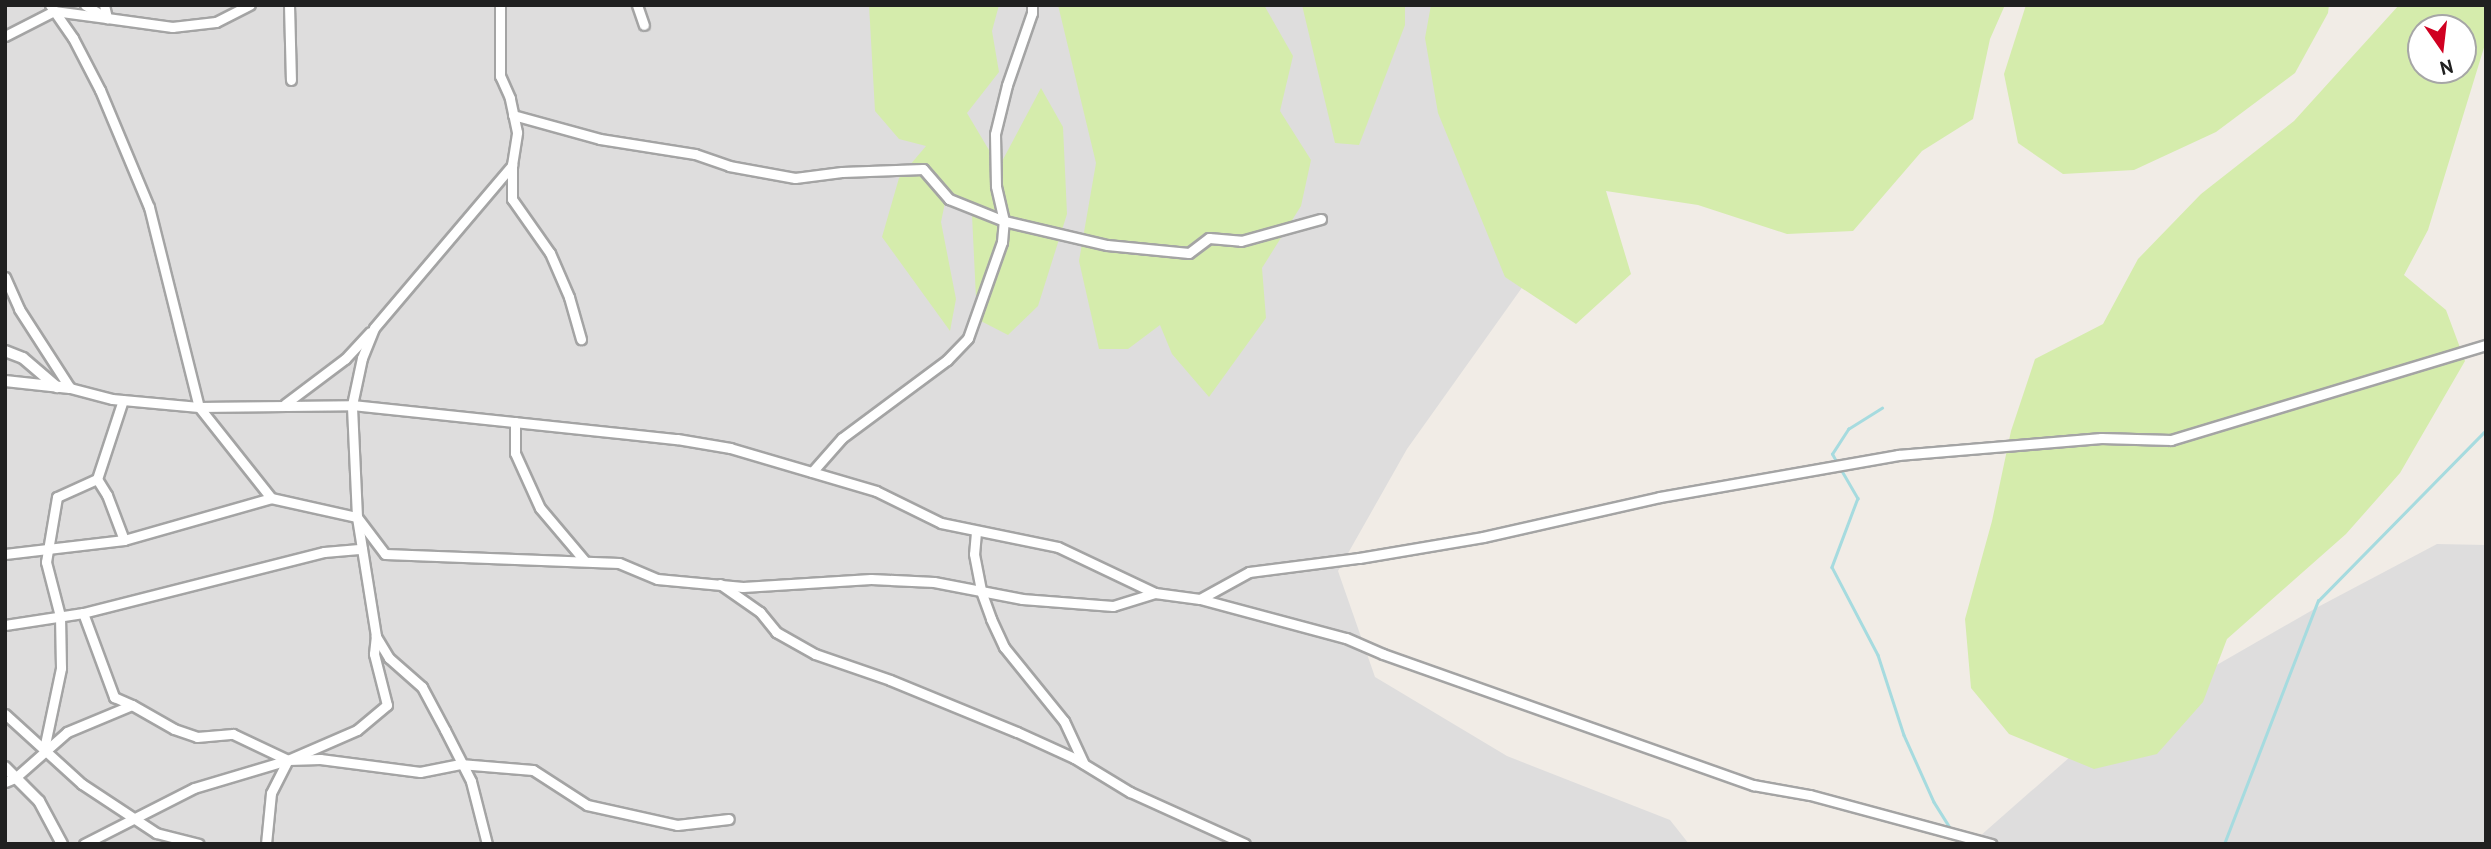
<!DOCTYPE html>
<html>
<head>
<meta charset="utf-8">
<style>
	body { margin:0 }
	#map { position:relative; width:2491px; height:849px; overflow:hidden; background:#f1ece6; font-family:"PT Sans",sans-serif }
	div>[style] { position:absolute }
	[style*='--x'] { left:calc(var(--x)*1px); top:calc(var(--y)*1px); width:calc(var(--w)*1px); rotate:calc(var(--a)*1deg) }
	.residential>* { inset:0; background:#dedddd }
	.grass>* { inset:0; background:#d5ecac }
	.stream>* { height:2.5px; margin:-1.25px; padding:0 1.25px; transform-origin:1.25px; border-radius:1.25px; background:#a6dbdf }
	.roads { filter:drop-shadow(2px 0 #a4a4a4) drop-shadow(-2px 0 #a4a4a4) drop-shadow(0 2px #a4a4a4) drop-shadow(0 -2px #a4a4a4) }
	.minor>* { height:9px; margin:-4.5px; padding:0 4.5px; transform-origin:4.5px; border-radius:4.5px; background:#fff }
	.tertiary>* { height:10px; margin:-5px; padding:0 5px; transform-origin:5px; border-radius:5px; background:#fff }
	span { translate:-50% -50%; white-space:nowrap; text-align:center; line-height:1.15; -webkit-text-stroke:5px #fff; paint-order:stroke }
	.frame { position:absolute; inset:0; border:7px solid #202020; pointer-events:none }
	.north { position:absolute; left:2407px; top:14px; width:70px; height:70px; box-sizing:border-box; background:#fff; border:2px solid #a6a6a6; border-radius:50%; rotate:166deg; font-size:19px; font-weight:700; line-height:28px; text-align:center; color:#202020 }
	.north::after { content:''; display:block; margin:auto; width:24px; height:32px; background:#d00021; clip-path:polygon(50% 0,100% 100%,50% 72%,0 100%) }
</style>
</head>
<body>
<div id="map">
	<div class="residential">
		<div style="clip-path:polygon(5px 5px,1608px 5px,1548px 251px,1407px 449px,1338px 571px,1375px 677px,1507px 756px,1670px 820px,1689px 844px,5px 844px)"></div>
		<div style="clip-path:polygon(2437px 544px,2486px 545px,2486px 844px,1971px 844px,2095px 735px,2316px 608px)"></div>
	</div>
	<div class="grass">
		<div style="clip-path:polygon(869px 5px,999px 5px,992px 31px,999px 72px,967px 113px,999px 167px,1041px 88px,1063px 127px,1067px 214px,1038px 306px,1008px 335px,977px 319px,972px 215px,947px 193px,941px 222px,956px 299px,950px 331px,882px 237px,899px 178px,926px 146px,899px 139px,875px 111px)"></div>
		<div style="clip-path:polygon(1058px 5px,1264px 5px,1293px 56px,1280px 111px,1311px 160px,1301px 206px,1262px 268px,1266px 318px,1209px 397px,1172px 354px,1160px 325px,1128px 349px,1099px 349px,1079px 261px,1096px 163px)"></div>
		<div style="clip-path:polygon(1302px 5px,1405px 5px,1405px 25px,1359px 145px,1335px 143px)"></div>
		<div style="clip-path:polygon(1431px 5px,2005px 5px,1990px 39px,1973px 119px,1922px 151px,1853px 231px,1787px 234px,1698px 205px,1606px 191px,1631px 274px,1576px 324px,1505px 277px,1438px 113px,1425px 38px)"></div>
		<div style="clip-path:polygon(2026px 5px,2329px 5px,2328px 13px,2295px 73px,2216px 132px,2134px 170px,2063px 174px,2018px 143px,2004px 74px)"></div>
		<div style="clip-path:polygon(evenodd,2399px 5px,2486px 5px,2486px 41px,2428px 230px,2404px 275px,2446px 310px,2465px 361px,2400px 473px,2346px 534px,2227px 639px,2203px 702px,2157px 754px,2094px 769px,2009px 734px,1971px 688px,1965px 619px,1992px 521px,2011px 431px,2035px 359px,2103px 324px,2138px 259px,2201px 194px,2294px 121px,2399px 5px,2421px 28px,2463px 28px,2463px 70px,2421px 70px,2421px 28px)"></div>
	</div>
	<div class="stream">
		<div style="--x:1837;--y:463;--w:10;--a:-119"></div>
		<div style="--x:1832;--y:454;--w:30;--a:-57"></div>
		<div style="--x:1848;--y:429;--w:40;--a:-32"></div>
		<div style="--x:1841;--y:469;--w:34;--a:60"></div>
		<div style="--x:1858;--y:498;--w:74;--a:110.6"></div>
		<div style="--x:1832;--y:567;--w:99;--a:62.4"></div>
		<div style="--x:1878;--y:655;--w:84;--a:72"></div>
		<div style="--x:1904;--y:735;--w:73;--a:65.9"></div>
		<div style="--x:1934;--y:802;--w:34;--a:58"></div>
		<div style="--x:1956;--y:837;--w:8;--a:60"></div>
		<div style="--x:2224;--y:844;--w:261;--a:-68.9"></div>
		<div style="--x:2318;--y:601;--w:240;--a:-45.5"></div>
	</div>
	<div class="roads">
		<div class="minor">
			<div style="--x:50;--y:5;--w:40;--a:55.1"></div>
			<div style="--x:73;--y:38;--w:59;--a:62.6"></div>
			<div style="--x:100;--y:90;--w:127;--a:67.3"></div>
			<div style="--x:149;--y:207;--w:206;--a:76"></div>
			<div style="--x:199;--y:407;--w:116;--a:51.6"></div>
			<div style="--x:271;--y:498;--w:88;--a:12.5"></div>
			<div style="--x:357;--y:517;--w:46;--a:52.9"></div>
			<div style="--x:385;--y:554;--w:234;--a:2.2"></div>
			<div style="--x:619;--y:563;--w:41;--a:22.8"></div>
			<div style="--x:657;--y:579;--w:86;--a:5.3"></div>
			<div style="--x:743;--y:587;--w:128;--a:-3.6"></div>
			<div style="--x:871;--y:579;--w:63;--a:2.7"></div>
			<div style="--x:934;--y:582;--w:90;--a:10.9"></div>
			<div style="--x:1022;--y:599;--w:91;--a:4.4"></div>
			<div style="--x:1113;--y:606;--w:44;--a:-17.2"></div>
			<div style="--x:85;--y:5;--w:26;--a:31"></div>
			<div style="--x:107;--y:18;--w:66;--a:7.9"></div>
			<div style="--x:172;--y:27;--w:44;--a:-6.5"></div>
			<div style="--x:216;--y:22;--w:38;--a:-27"></div>
			<div style="--x:289;--y:5;--w:75;--a:88.5"></div>
			<div style="--x:637;--y:5;--w:21;--a:71"></div>
			<div style="--x:5;--y:36;--w:55;--a:-27"></div>
			<div style="--x:54;--y:11;--w:53;--a:7.5"></div>
			<div style="--x:107;--y:18;--w:13;--a:-103"></div>
			<div style="--x:513;--y:115;--w:90;--a:15.4"></div>
			<div style="--x:600;--y:139;--w:96;--a:9"></div>
			<div style="--x:695;--y:154;--w:36;--a:19"></div>
			<div style="--x:729;--y:166;--w:67;--a:10.3"></div>
			<div style="--x:795;--y:178;--w:47;--a:-7.3"></div>
			<div style="--x:842;--y:172;--w:81;--a:-2.1"></div>
			<div style="--x:923;--y:169;--w:40;--a:49"></div>
			<div style="--x:949;--y:199;--w:59;--a:21.8"></div>
			<div style="--x:1004;--y:221;--w:106;--a:13.1"></div>
			<div style="--x:1107;--y:245;--w:82;--a:5.6"></div>
			<div style="--x:1189;--y:253;--w:25;--a:-37"></div>
			<div style="--x:1209;--y:238;--w:32;--a:5"></div>
			<div style="--x:1241;--y:241;--w:83;--a:-15.4"></div>
			<div style="--x:512;--y:165;--w:34;--a:90"></div>
			<div style="--x:512;--y:199;--w:66;--a:54.9"></div>
			<div style="--x:550;--y:253;--w:48;--a:66.6"></div>
			<div style="--x:569;--y:297;--w:44;--a:74.1"></div>
			<div style="--x:5;--y:277;--w:35;--a:66"></div>
			<div style="--x:19;--y:309;--w:94;--a:57.2"></div>
			<div style="--x:70;--y:388;--w:43;--a:14.7"></div>
			<div style="--x:112;--y:399;--w:87;--a:5.3"></div>
			<div style="--x:199;--y:407;--w:153;--a:-0.7"></div>
			<div style="--x:352;--y:405;--w:327;--a:6"></div>
			<div style="--x:677;--y:439;--w:54;--a:9.6"></div>
			<div style="--x:730;--y:448;--w:152;--a:16.4"></div>
			<div style="--x:876;--y:491;--w:72;--a:26.2"></div>
			<div style="--x:941;--y:523;--w:119;--a:11.6"></div>
			<div style="--x:1058;--y:547;--w:107;--a:25.4"></div>
			<div style="--x:1155;--y:593;--w:45;--a:7.6"></div>
			<div style="--x:1200;--y:599;--w:151;--a:15"></div>
			<div style="--x:1346;--y:638;--w:40;--a:23.4"></div>
			<div style="--x:1383;--y:654;--w:393;--a:19.5"></div>
			<div style="--x:1753;--y:785;--w:58;--a:10"></div>
			<div style="--x:1810;--y:795;--w:188;--a:15.1"></div>
			<div style="--x:285;--y:404;--w:75;--a:-36.9"></div>
			<div style="--x:345;--y:359;--w:37;--a:-47"></div>
			<div style="--x:515;--y:422;--w:31;--a:90"></div>
			<div style="--x:515;--y:453;--w:60;--a:65.6"></div>
			<div style="--x:540;--y:508;--w:68;--a:49.8"></div>
			<div style="--x:812;--y:472;--w:45;--a:-48.6"></div>
			<div style="--x:842;--y:438;--w:131;--a:-36.6"></div>
			<div style="--x:947;--y:360;--w:30;--a:-46"></div>
			<div style="--x:968;--y:338;--w:102;--a:-70.5"></div>
			<div style="--x:1002;--y:242;--w:21;--a:-85"></div>
			<div style="--x:1004;--y:221;--w:36;--a:-103"></div>
			<div style="--x:996;--y:186;--w:52;--a:-91.1"></div>
			<div style="--x:995;--y:134;--w:50;--a:-76.2"></div>
			<div style="--x:1007;--y:85;--w:76;--a:-70.9"></div>
			<div style="--x:1032;--y:13;--w:8;--a:-90"></div>
			<div style="--x:97;--y:479;--w:19;--a:58"></div>
			<div style="--x:107;--y:495;--w:48;--a:69.3"></div>
			<div style="--x:976;--y:532;--w:22;--a:95"></div>
			<div style="--x:974;--y:554;--w:38;--a:79"></div>
			<div style="--x:981;--y:591;--w:30;--a:70"></div>
			<div style="--x:991;--y:619;--w:31;--a:65"></div>
			<div style="--x:1004;--y:647;--w:95;--a:51"></div>
			<div style="--x:1064;--y:721;--w:47;--a:65.1"></div>
			<div style="--x:5;--y:554;--w:120;--a:-6.7"></div>
			<div style="--x:124;--y:540;--w:153;--a:-15.9"></div>
			<div style="--x:720;--y:584;--w:49;--a:35"></div>
			<div style="--x:760;--y:612;--w:26;--a:51"></div>
			<div style="--x:776;--y:632;--w:45;--a:29.4"></div>
			<div style="--x:815;--y:654;--w:79;--a:19.1"></div>
			<div style="--x:890;--y:680;--w:137;--a:22.3"></div>
			<div style="--x:1017;--y:732;--w:63;--a:24.5"></div>
			<div style="--x:1074;--y:758;--w:66;--a:31.3"></div>
			<div style="--x:1130;--y:792;--w:126;--a:24.3"></div>
			<div style="--x:1200;--y:599;--w:56;--a:-28.9"></div>
			<div style="--x:1249;--y:572;--w:111;--a:-7.3"></div>
			<div style="--x:1359;--y:558;--w:126;--a:-9.6"></div>
			<div style="--x:1483;--y:537;--w:181;--a:-12.7"></div>
			<div style="--x:1660;--y:497;--w:242;--a:-10"></div>
			<div style="--x:1898;--y:455;--w:204;--a:-4.8"></div>
			<div style="--x:2101;--y:438;--w:70;--a:1.6"></div>
			<div style="--x:2171;--y:440;--w:329;--a:-16.8"></div>
			<div style="--x:83;--y:613;--w:90;--a:69.7"></div>
			<div style="--x:114;--y:697;--w:20;--a:24"></div>
			<div style="--x:5;--y:625;--w:79;--a:-8.7"></div>
			<div style="--x:83;--y:613;--w:249;--a:-14.2"></div>
			<div style="--x:324;--y:552;--w:38;--a:-5"></div>
			<div style="--x:5;--y:714;--w:104;--a:42.3"></div>
			<div style="--x:82;--y:784;--w:89;--a:33.5"></div>
			<div style="--x:156;--y:833;--w:44;--a:14.3"></div>
			<div style="--x:44;--y:749;--w:83;--a:-78.1"></div>
			<div style="--x:61;--y:668;--w:52;--a:-91.1"></div>
			<div style="--x:60;--y:616;--w:56;--a:-104.5"></div>
			<div style="--x:46;--y:562;--w:66;--a:-80.4"></div>
			<div style="--x:57;--y:497;--w:44;--a:-24.2"></div>
			<div style="--x:97;--y:479;--w:83;--a:-71.8"></div>
			<div style="--x:5;--y:782;--w:11;--a:-22"></div>
			<div style="--x:15;--y:778;--w:69;--a:-41.5"></div>
			<div style="--x:67;--y:732;--w:70;--a:-22.6"></div>
			<div style="--x:132;--y:705;--w:48;--a:29.7"></div>
			<div style="--x:174;--y:729;--w:24;--a:19"></div>
			<div style="--x:197;--y:737;--w:36;--a:-5"></div>
			<div style="--x:233;--y:734;--w:61;--a:25.3"></div>
			<div style="--x:288;--y:760;--w:32;--a:-2"></div>
			<div style="--x:320;--y:759;--w:101;--a:7.4"></div>
			<div style="--x:420;--y:772;--w:41;--a:-11.3"></div>
			<div style="--x:460;--y:764;--w:73;--a:4.7"></div>
			<div style="--x:533;--y:770;--w:64;--a:32.9"></div>
			<div style="--x:587;--y:805;--w:92;--a:12.5"></div>
			<div style="--x:677;--y:825;--w:52;--a:-6.6"></div>
			<div style="--x:84;--y:844;--w:123;--a:-27"></div>
			<div style="--x:194;--y:788;--w:98;--a:-16.6"></div>
			<div style="--x:288;--y:760;--w:75;--a:-23.5"></div>
			<div style="--x:357;--y:730;--w:39;--a:-40"></div>
			<div style="--x:387;--y:705;--w:53;--a:-104.3"></div>
			<div style="--x:374;--y:654;--w:18;--a:-84"></div>
			<div style="--x:266;--y:844;--w:51;--a:-84.4"></div>
			<div style="--x:271;--y:793;--w:37;--a:-63"></div>
			<div style="--x:487;--y:844;--w:65;--a:-104.3"></div>
			<div style="--x:471;--y:781;--w:57;--a:-117"></div>
			<div style="--x:445;--y:730;--w:49;--a:-118.1"></div>
			<div style="--x:422;--y:687;--w:44;--a:-138.7"></div>
			<div style="--x:389;--y:658;--w:26;--a:-121"></div>
			<div style="--x:376;--y:636;--w:121;--a:-99.1"></div>
			<div style="--x:357;--y:517;--w:112;--a:-92.6"></div>
			<div style="--x:352;--y:405;--w:48;--a:-78"></div>
			<div style="--x:362;--y:358;--w:32;--a:-68"></div>
			<div style="--x:374;--y:328;--w:214;--a:-49.7"></div>
			<div style="--x:512;--y:165;--w:33;--a:-81"></div>
			<div style="--x:517;--y:132;--w:35;--a:-102"></div>
			<div style="--x:510;--y:98;--w:24;--a:-114"></div>
			<div style="--x:500;--y:76;--w:71;--a:-90"></div>
		</div>
		<div class="tertiary">
			<div style="--x:5;--y:351;--w:19;--a:21"></div>
			<div style="--x:23;--y:358;--w:45;--a:40.5"></div>
			<div style="--x:5;--y:381;--w:65;--a:6.1"></div>
			<div style="--x:5;--y:767;--w:48;--a:45"></div>
			<div style="--x:39;--y:801;--w:49;--a:61.9"></div>
		</div>
	</div>
	<div class="frame"></div>
	<div class="north">N</div>
</div>
</body>
</html>
